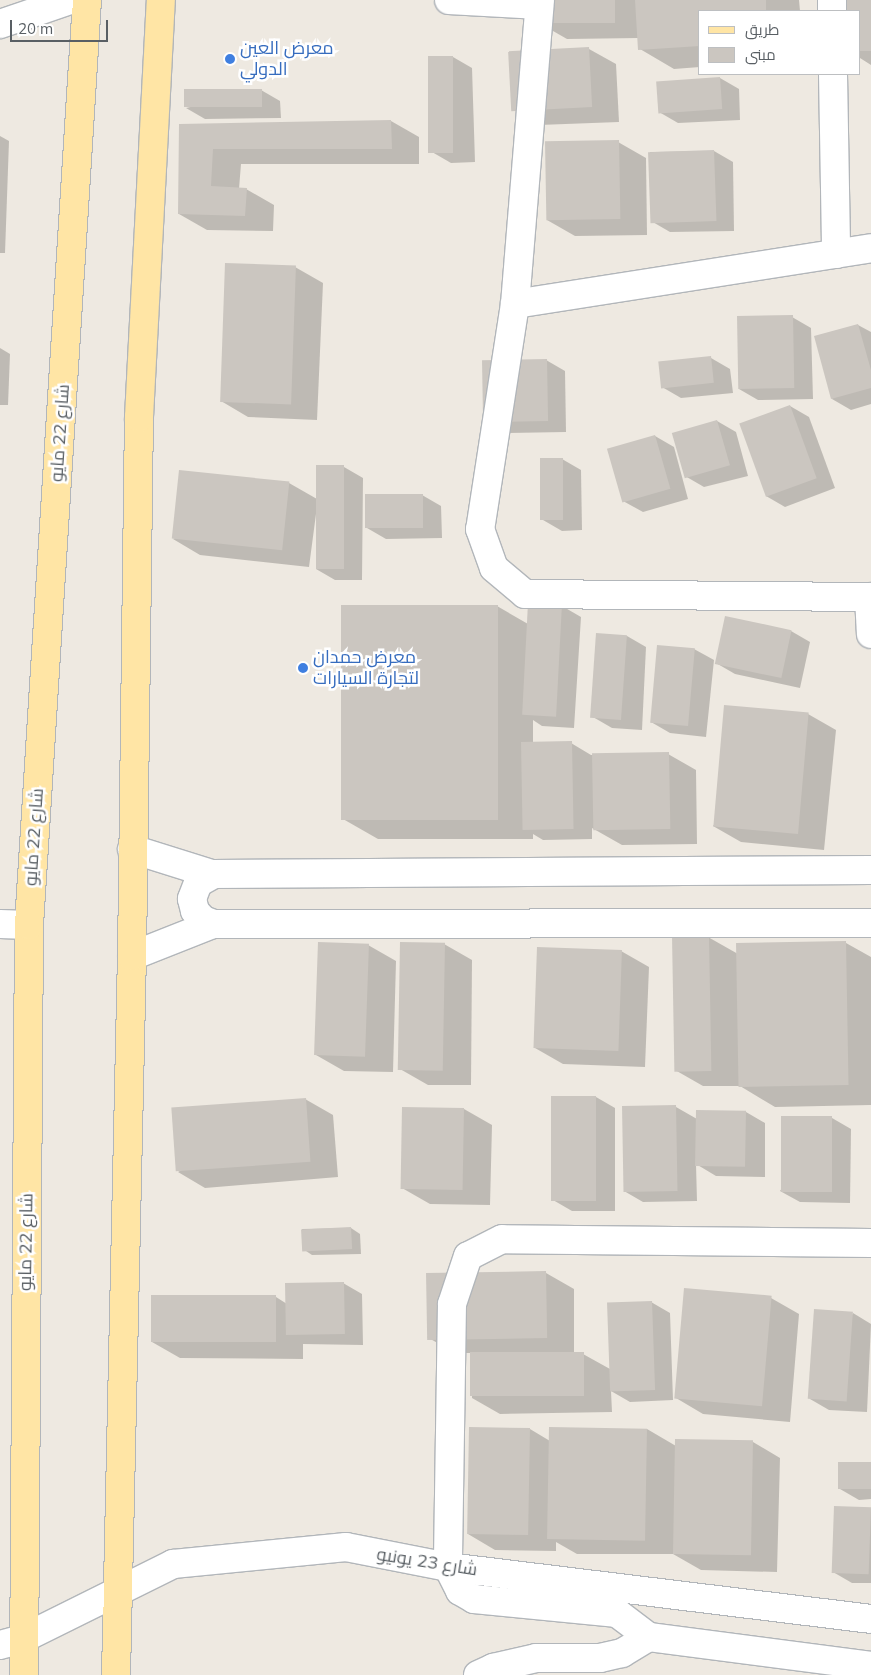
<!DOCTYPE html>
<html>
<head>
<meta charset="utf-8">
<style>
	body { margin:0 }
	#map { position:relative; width:871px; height:1675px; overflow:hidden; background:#eee9e1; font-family:Mulish,Cairo,sans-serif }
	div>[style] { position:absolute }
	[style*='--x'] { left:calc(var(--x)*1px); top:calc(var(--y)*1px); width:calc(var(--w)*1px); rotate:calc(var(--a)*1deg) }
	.shadow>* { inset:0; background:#0003 }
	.building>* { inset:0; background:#cbc6c0; transform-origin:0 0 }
	.roads { filter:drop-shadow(1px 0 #b2b6ba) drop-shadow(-1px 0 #b2b6ba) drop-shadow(0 1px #b2b6ba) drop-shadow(0 -1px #b2b6ba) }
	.minor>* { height:28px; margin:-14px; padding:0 14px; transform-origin:14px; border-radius:14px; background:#fff }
	.major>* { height:28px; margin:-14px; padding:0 14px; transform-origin:14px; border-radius:14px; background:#ffe5a5 }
	.dots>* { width:14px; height:14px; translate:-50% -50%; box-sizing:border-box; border:2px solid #fff; border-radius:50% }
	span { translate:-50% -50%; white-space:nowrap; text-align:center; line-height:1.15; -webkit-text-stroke:5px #fff; paint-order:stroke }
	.shop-label { font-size:18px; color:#366cbe }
	.left { translate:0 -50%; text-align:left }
	.street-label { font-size:18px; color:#595f64 }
	.legend { position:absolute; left:698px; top:10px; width:162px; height:65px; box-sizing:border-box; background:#fff; border:1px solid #bdbfc1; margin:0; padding:6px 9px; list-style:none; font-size:15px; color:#595f64 }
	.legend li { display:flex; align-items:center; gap:10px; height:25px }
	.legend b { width:25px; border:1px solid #bdbfc1 }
	.scale { position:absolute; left:10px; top:20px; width:98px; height:22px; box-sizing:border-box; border:2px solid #595f64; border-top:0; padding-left:6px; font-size:15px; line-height:18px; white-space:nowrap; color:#595f64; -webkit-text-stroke:4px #fff; paint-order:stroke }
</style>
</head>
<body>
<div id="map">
	<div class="shadow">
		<div style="clip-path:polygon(539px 0,799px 0,800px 11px,700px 11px,700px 67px,674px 69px,640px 49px,639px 38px,567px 39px,539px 23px)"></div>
		<div style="clip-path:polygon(846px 0,871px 0,871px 65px,860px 58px,860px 11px,847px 11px)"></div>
		<div style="clip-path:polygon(589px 49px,616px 64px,619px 122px,539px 125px,512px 109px)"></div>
		<div style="clip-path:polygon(453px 57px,472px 68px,475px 162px,451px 163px,432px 152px)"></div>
		<div style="clip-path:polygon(720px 78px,739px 89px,740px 120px,678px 123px,659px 112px)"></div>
		<div style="clip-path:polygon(261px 90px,280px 101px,281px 118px,205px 119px,186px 108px)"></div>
		<div style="clip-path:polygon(391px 121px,419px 137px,419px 164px,241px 164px,239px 189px,246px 189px,274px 205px,273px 231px,207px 230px,179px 214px,180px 125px)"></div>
		<div style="clip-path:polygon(0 136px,9px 141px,5px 253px,0 253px)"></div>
		<div style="clip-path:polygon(618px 142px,646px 158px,647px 235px,575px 236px,547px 220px)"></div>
		<div style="clip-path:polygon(714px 151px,733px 162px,734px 231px,670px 232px,651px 221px,650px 152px)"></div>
		<div style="clip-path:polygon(295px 267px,323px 283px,317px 420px,248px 417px,221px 401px)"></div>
		<div style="clip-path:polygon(792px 317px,811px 328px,813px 399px,758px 400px,739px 389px)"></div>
		<div style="clip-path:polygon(858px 325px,871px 332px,871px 404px,851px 410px,832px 399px)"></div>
		<div style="clip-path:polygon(0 348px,10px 354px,8px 405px,0 405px)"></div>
		<div style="clip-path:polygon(711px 358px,730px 369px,733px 393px,681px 398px,662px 387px,660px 362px)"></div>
		<div style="clip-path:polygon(546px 360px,565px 371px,566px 432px,504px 433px)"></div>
		<div style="clip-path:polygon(790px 406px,809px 417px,835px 488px,785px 507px,766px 496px)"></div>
		<div style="clip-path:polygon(717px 421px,736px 432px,748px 476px,704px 487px,685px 476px)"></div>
		<div style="clip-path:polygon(655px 436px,674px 447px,688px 499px,643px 512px,623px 501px)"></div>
		<div style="clip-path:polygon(562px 459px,581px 470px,582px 530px,562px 531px,543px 520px)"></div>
		<div style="clip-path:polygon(344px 467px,363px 478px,362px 580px,335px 580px,316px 569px,316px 514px,309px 567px,200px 555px,173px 539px,289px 483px,317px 499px)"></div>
		<div style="clip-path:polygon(422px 495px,441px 506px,442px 538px,386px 539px,367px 528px)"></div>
		<div style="clip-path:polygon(497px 606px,528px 624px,562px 606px,581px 617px,574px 728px,542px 726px,533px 720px,533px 743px,571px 743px,591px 755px,668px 754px,696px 770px,697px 844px,622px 845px,592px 828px,592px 839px,543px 840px,533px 834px,533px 839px,378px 839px,343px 819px)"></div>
		<div style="clip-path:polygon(791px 631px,810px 642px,800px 688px,735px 674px,716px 663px)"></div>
		<div style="clip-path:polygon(598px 634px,627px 636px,646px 647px,642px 730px,612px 728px,593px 717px)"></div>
		<div style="clip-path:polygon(694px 649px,714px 660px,706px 737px,670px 733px,651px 722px)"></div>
		<div style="clip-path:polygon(808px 714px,836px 730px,824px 850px,741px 842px,713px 826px)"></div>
		<div style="clip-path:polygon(708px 937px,738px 954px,846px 943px,871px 957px,871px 1105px,775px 1107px,740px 1086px,703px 1086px,675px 1070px)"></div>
		<div style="clip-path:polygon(444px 944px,472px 960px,471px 1085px,428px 1085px,400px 1069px)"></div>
		<div style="clip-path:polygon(368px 945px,396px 961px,393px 1072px,344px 1071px,316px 1055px)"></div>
		<div style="clip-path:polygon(621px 951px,649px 967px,645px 1067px,563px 1064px,535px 1048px)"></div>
		<div style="clip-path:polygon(596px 1097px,615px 1108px,615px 1211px,572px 1211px,553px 1200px)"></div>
		<div style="clip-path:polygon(305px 1099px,333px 1115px,338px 1177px,205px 1188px,178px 1172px)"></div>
		<div style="clip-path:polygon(676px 1107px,697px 1119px,697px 1112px,746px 1112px,765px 1123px,765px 1177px,716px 1176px,696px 1164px,697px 1201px,643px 1202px,624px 1191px)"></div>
		<div style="clip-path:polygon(464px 1109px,492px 1125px,490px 1205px,430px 1204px,402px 1188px)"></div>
		<div style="clip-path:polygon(832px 1118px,851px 1129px,850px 1203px,800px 1202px,780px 1191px)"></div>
		<div style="clip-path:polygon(351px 1228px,360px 1234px,361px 1254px,312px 1255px,303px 1249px,302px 1229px)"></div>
		<div style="clip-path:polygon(546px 1273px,574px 1289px,574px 1354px,583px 1354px,610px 1369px,651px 1302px,670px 1313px,673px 1400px,630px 1402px,611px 1391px,612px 1412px,500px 1414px,472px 1398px,471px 1353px,455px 1353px,427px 1337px)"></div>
		<div style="clip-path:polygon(343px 1283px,362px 1294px,363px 1345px,303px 1344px,303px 1359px,180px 1358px,152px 1342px,276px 1297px,287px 1304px)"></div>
		<div style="clip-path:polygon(771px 1298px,799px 1314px,790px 1422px,703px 1414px,676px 1398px)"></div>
		<div style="clip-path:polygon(853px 1313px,871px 1324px,867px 1412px,829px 1410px,810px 1399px)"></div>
		<div style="clip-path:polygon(530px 1429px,550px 1441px,647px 1429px,676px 1446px,753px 1442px,780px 1458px,777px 1572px,701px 1570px,673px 1554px,577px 1554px,556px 1542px,556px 1551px,495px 1550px,468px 1534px)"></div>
		<div style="clip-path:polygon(871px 1463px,871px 1499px,859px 1500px,840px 1489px)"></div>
		<div style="clip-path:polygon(871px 1508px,871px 1583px,852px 1583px,833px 1572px)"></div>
	</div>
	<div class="building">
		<div style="left:538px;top:0;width:77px;height:23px"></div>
		<div style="clip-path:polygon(635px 0,766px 0,766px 11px,700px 11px,700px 46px,638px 50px)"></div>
		<div style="clip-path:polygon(845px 0,871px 0,871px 51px,860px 51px,860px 11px,845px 11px)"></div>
		<div style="left:589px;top:47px;width:60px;height:81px;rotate:87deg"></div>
		<div style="left:428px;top:56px;width:25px;height:97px"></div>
		<div style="left:720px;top:77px;width:32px;height:64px;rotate:86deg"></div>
		<div style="left:262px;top:89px;width:18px;height:78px;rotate:90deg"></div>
		<div style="clip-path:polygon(391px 120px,392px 149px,213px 149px,211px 186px,247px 188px,245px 216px,178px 214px,179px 124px)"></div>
		<div style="left:619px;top:140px;width:79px;height:74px;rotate:89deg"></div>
		<div style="left:714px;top:150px;width:71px;height:66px;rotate:88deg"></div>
		<div style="left:225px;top:263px;width:71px;height:139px;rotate:2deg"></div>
		<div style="left:793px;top:315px;width:73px;height:56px;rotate:89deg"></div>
		<div style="clip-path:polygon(858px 324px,871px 370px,871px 388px,831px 399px,814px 336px)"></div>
		<div style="left:711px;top:356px;width:27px;height:53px;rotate:84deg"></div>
		<div style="left:547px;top:359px;width:62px;height:65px;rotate:89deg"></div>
		<div style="left:790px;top:405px;width:78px;height:54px;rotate:70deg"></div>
		<div style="left:717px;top:420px;width:47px;height:47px;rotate:74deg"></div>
		<div style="left:655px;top:435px;width:56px;height:50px;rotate:74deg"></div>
		<div style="left:540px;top:458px;width:23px;height:62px"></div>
		<div style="left:316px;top:465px;width:28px;height:104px"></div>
		<div style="left:179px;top:470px;width:111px;height:69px;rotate:6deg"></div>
		<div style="left:423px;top:494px;width:34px;height:58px;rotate:90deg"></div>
		<div style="left:528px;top:603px;width:34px;height:112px;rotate:3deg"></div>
		<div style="left:341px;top:605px;width:157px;height:215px"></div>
		<div style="left:725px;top:616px;width:68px;height:49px;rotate:12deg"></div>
		<div style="left:596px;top:633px;width:31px;height:85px;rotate:4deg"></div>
		<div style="left:657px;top:645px;width:38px;height:78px;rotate:5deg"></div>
		<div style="left:724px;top:705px;width:85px;height:122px;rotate:5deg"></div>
		<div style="left:572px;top:741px;width:88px;height:51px;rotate:89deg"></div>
		<div style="left:669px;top:752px;width:77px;height:77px;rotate:89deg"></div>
		<div style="left:709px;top:935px;width:136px;height:37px;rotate:89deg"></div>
		<div style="left:846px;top:941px;width:144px;height:110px;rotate:89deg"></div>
		<div style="left:318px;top:942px;width:51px;height:113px;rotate:2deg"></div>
		<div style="left:400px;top:942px;width:45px;height:128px;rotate:1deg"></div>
		<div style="left:537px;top:947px;width:85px;height:101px;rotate:2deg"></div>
		<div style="left:551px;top:1096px;width:45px;height:105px"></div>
		<div style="left:306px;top:1098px;width:64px;height:135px;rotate:86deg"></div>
		<div style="left:676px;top:1105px;width:86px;height:54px;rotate:89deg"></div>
		<div style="left:402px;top:1107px;width:62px;height:82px;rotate:1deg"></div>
		<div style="left:696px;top:1110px;width:50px;height:56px;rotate:1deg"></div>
		<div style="left:781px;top:1116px;width:51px;height:76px"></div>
		<div style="left:351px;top:1227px;width:22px;height:50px;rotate:87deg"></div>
		<div style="left:546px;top:1271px;width:67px;height:120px;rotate:89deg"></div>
		<div style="left:344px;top:1282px;width:52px;height:59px;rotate:89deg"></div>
		<div style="left:684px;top:1288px;width:88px;height:111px;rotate:5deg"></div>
		<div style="left:151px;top:1295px;width:125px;height:47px"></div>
		<div style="left:652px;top:1301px;width:89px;height:45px;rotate:88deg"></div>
		<div style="left:814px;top:1309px;width:39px;height:90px;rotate:4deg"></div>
		<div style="left:584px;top:1352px;width:44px;height:114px;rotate:90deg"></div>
		<div style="left:469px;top:1427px;width:61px;height:107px;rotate:1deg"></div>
		<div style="left:549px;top:1427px;width:98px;height:112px;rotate:1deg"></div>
		<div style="left:675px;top:1439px;width:78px;height:115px;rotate:1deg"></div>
		<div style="left:871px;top:1462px;width:27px;height:33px;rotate:90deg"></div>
		<div style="left:834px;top:1506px;width:37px;height:67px;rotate:2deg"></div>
	</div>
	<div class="roads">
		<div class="minor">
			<div style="--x:449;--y:0;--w:90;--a:3.2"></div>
			<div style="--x:540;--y:0;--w:305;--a:94.7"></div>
			<div style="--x:515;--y:304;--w:228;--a:98.8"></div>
			<div style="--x:480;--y:529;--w:41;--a:70.3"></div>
			<div style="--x:494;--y:568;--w:40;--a:40"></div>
			<div style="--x:525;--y:594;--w:346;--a:0.5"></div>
			<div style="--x:832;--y:0;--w:11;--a:90"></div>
			<div style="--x:0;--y:24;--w:74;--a:-18.9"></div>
			<div style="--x:833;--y:74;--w:180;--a:89"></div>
			<div style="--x:515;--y:304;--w:360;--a:-8.9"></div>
			<div style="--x:869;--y:597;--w:37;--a:87"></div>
			<div style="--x:132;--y:849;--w:84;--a:17.4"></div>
			<div style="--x:212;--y:874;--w:659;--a:-0.35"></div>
			<div style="--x:214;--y:874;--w:18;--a:151"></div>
			<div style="--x:198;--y:883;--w:17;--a:111"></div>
			<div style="--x:192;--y:899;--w:12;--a:76"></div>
			<div style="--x:195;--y:911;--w:12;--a:48"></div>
			<div style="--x:203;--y:920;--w:12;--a:20"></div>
			<div style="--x:0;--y:924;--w:29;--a:2"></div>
			<div style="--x:132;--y:956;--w:87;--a:-21.6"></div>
			<div style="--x:213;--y:924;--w:658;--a:-0.09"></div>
			<div style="--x:871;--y:1243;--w:369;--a:-179.4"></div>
			<div style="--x:502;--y:1239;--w:38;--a:153"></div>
			<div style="--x:468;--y:1256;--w:51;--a:108.4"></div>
			<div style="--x:452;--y:1304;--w:263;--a:90.9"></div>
			<div style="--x:448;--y:1567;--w:27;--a:63"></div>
			<div style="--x:460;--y:1591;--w:16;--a:30"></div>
			<div style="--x:474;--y:1599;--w:144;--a:5.6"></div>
			<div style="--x:617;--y:1613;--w:40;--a:37"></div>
			<div style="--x:649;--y:1637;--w:224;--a:7.4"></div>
			<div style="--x:0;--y:1645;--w:23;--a:-15"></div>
			<div style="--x:22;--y:1639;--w:169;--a:-26.4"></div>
			<div style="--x:173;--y:1564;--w:174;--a:-5.6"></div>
			<div style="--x:346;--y:1547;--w:104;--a:11.1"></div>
			<div style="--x:448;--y:1567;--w:426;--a:7"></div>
			<div style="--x:478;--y:1675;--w:17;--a:-25"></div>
			<div style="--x:493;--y:1668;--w:44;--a:-13.1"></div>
			<div style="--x:536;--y:1658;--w:64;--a:0"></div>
			<div style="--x:600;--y:1658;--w:23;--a:-13"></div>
			<div style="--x:622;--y:1653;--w:31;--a:-31"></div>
		</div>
		<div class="major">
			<div style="--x:24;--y:1675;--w:750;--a:-89.62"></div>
			<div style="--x:29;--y:925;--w:927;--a:-86.41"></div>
			<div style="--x:116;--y:1675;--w:719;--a:-88.73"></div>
			<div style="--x:132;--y:956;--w:539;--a:-89.26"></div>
			<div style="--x:139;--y:417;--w:418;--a:-87"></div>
		</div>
	</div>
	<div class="dots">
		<div style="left:230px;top:59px;background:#3f7fe0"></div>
		<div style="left:303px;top:668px;background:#3f7fe0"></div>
	</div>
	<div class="shop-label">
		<span class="left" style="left:240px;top:59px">معرض العين<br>الدولي</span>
		<span class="left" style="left:313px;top:668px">معرض حمدان<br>لتجارة السيارات</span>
	</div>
	<div class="street-label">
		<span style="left:60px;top:433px;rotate:-86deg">شارع 22 مايو</span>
		<span style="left:34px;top:837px;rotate:-86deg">شارع 22 مايو</span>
		<span style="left:26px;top:1242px;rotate:-89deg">شارع 22 مايو</span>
		<span style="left:427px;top:1562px;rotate:9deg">شارع 23 يونيو</span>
	</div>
	<ul class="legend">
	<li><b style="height:6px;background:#ffe5a5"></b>طريق</li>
	<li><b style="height:14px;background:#cbc6c0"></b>مبنى</li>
	</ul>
	<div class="scale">20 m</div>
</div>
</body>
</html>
